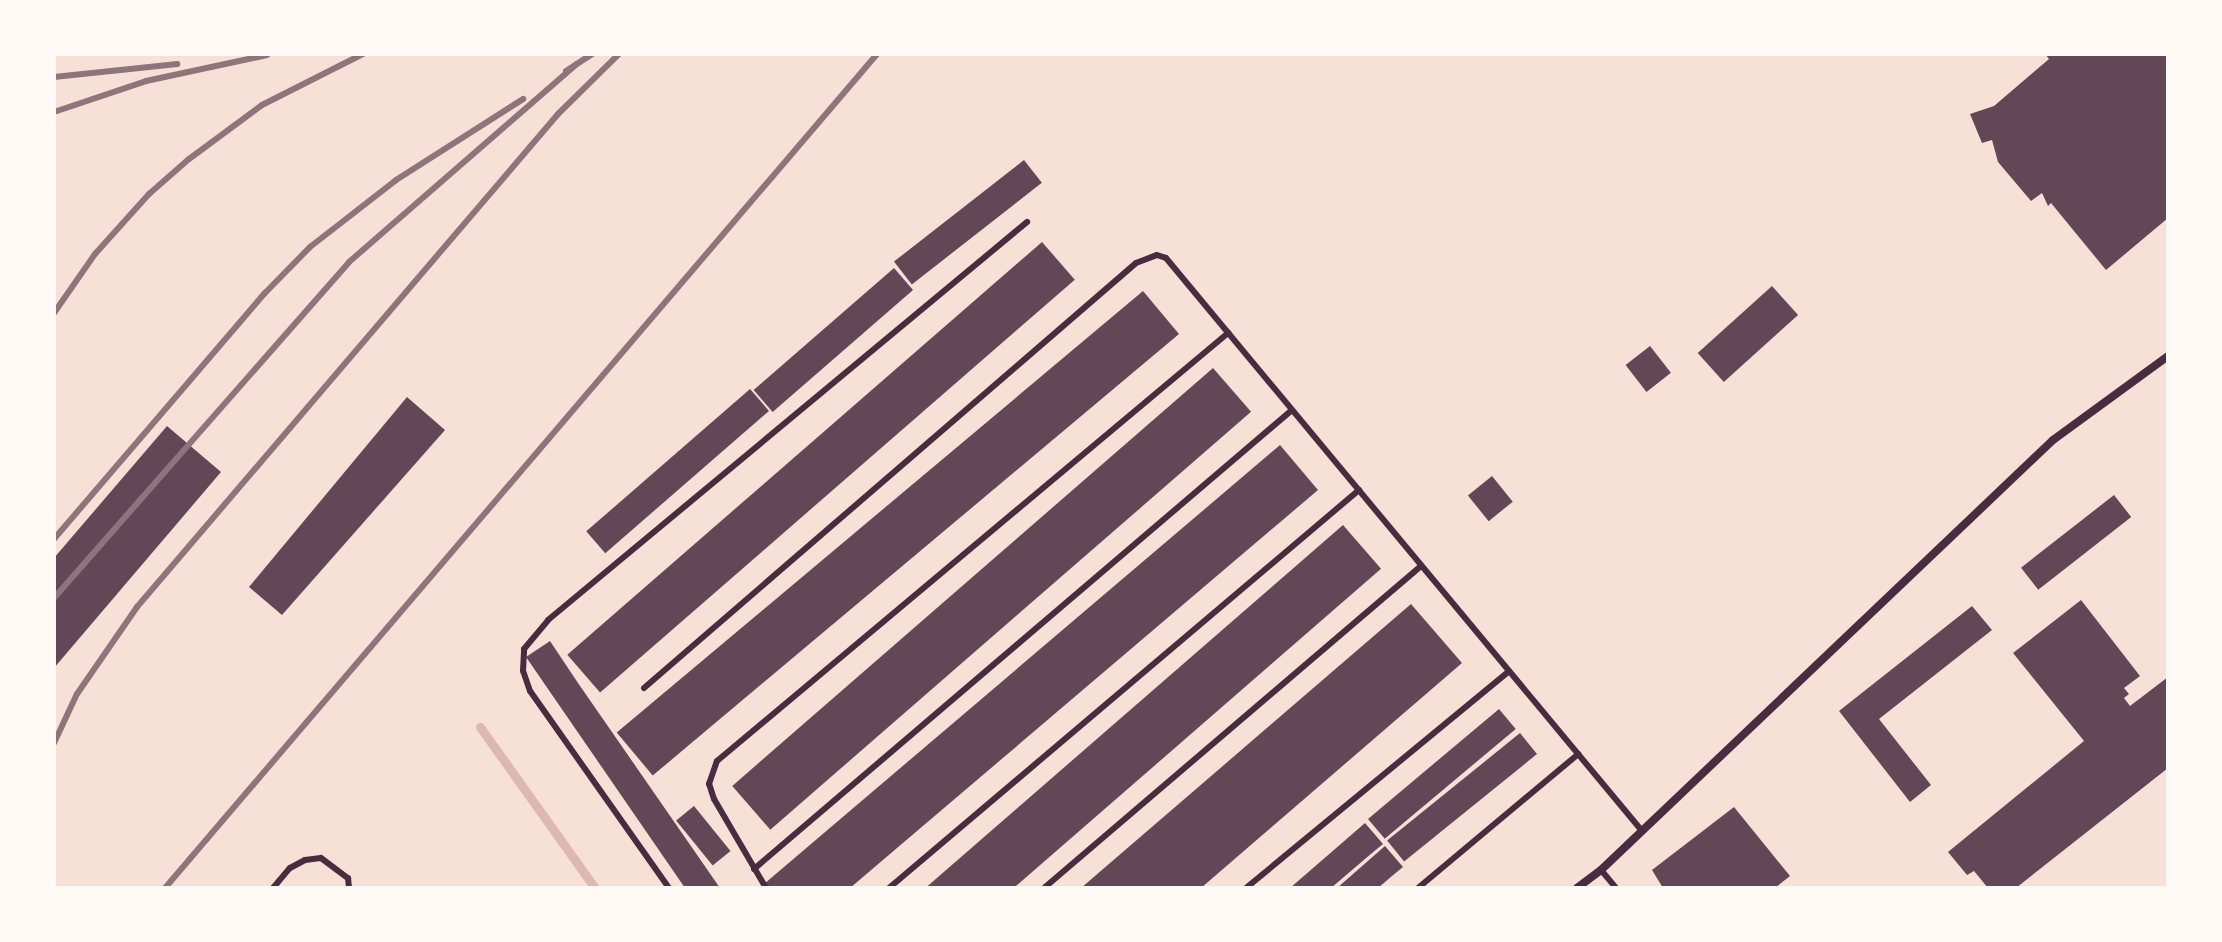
<!DOCTYPE html>
<html>
<head>
<meta charset="utf-8">
<style>
	body { margin:0 }
	#map { position:relative; width:2222px; height:942px; overflow:hidden; background:#f7e1d7; font-family:"Source Sans 3",sans-serif }
	div>[style] { position:absolute }
	[style*='--x'] { left:calc(var(--x)*1px); top:calc(var(--y)*1px); width:calc(var(--w)*1px); rotate:calc(var(--a)*1deg) }
	.stream>* { height:9px; margin:-4.5px; padding:0 4.5px; transform-origin:4.5px; border-radius:4.5px; background:#dcb8b0 }
	.building>* { inset:0; background:#644757; transform-origin:0 0 }
	.service>* { height:6px; margin:-3px; padding:0 3px; transform-origin:3px; border-radius:3px; background:#4a2c40 }
	.minor>* { height:8px; margin:-4px; padding:0 4px; transform-origin:4px; border-radius:4px; background:#4a2c40 }
	.rail>* { height:6px; margin:-3px; padding:0 3px; transform-origin:3px; border-radius:3px; background:#8f747c }
	span { translate:-50% -50%; white-space:nowrap; text-align:center; line-height:1.15; -webkit-text-stroke:8px #fffaf5; paint-order:stroke }
	.frame { position:absolute; inset:0; border:56px solid #fffaf5; pointer-events:none }
</style>
</head>
<body>
<div id="map">
	<div class="stream">
		<div style="--x:480;--y:727;--w:198;--a:54.5"></div>
	</div>
	<div class="building">
		<div style="clip-path:polygon(2045px 54px,2168px 54px,2168px 218px,2106px 270px,2051px 203px,2048px 206px,2042px 193px,2031px 201px,1998px 162px,1992px 140px,1982px 143px,1970px 114px,1994px 106px,2049px 59px)"></div>
		<div style="left:1024px;top:160px;width:29px;height:165px;rotate:52deg"></div>
		<div style="left:1042px;top:242px;width:50px;height:629px;rotate:49deg"></div>
		<div style="left:894px;top:268px;width:29px;height:186px;rotate:49deg"></div>
		<div style="left:1772px;top:286px;width:39px;height:100px;rotate:48deg"></div>
		<div style="left:1143px;top:291px;width:56px;height:687px;rotate:50deg"></div>
		<div style="left:1650px;top:346px;width:34px;height:31px;rotate:52deg"></div>
		<div style="left:1213px;top:368px;width:58px;height:637px;rotate:49deg"></div>
		<div style="left:750px;top:389px;width:29px;height:217px;rotate:49deg"></div>
		<div style="clip-path:polygon(407px 397px,445px 430px,282px 615px,249px 587px)"></div>
		<div style="clip-path:polygon(167px 426px,221px 472px,54px 668px,54px 558px)"></div>
		<div style="clip-path:polygon(1280px 445px,1318px 490px,850px 888px,767px 888px,764px 884px)"></div>
		<div style="left:1492px;top:476px;width:33px;height:31px;rotate:51deg"></div>
		<div style="left:2114px;top:495px;width:28px;height:118px;rotate:52deg"></div>
		<div style="left:1343px;top:525px;width:58px;height:556px;rotate:49deg"></div>
		<div style="clip-path:polygon(2081px 600px,2140px 676px,2124px 688px,2129px 694px,2124px 698px,2130px 706px,2168px 677px,2168px 768px,2016px 888px,1988px 888px,1974px 871px,1967px 875px,1948px 852px,2084px 741px,2013px 653px)"></div>
		<div style="clip-path:polygon(1411px 604px,1462px 663px,1201px 888px,1081px 888px)"></div>
		<div style="clip-path:polygon(1972px 606px,1992px 630px,1879px 719px,1931px 785px,1910px 802px,1839px 711px)"></div>
		<div style="clip-path:polygon(550px 641px,578px 683px,720px 888px,685px 888px,526px 657px)"></div>
		<div style="left:1499px;top:709px;width:26px;height:171px;rotate:50deg"></div>
		<div style="left:1520px;top:733px;width:27px;height:171px;rotate:51deg"></div>
		<div style="left:694px;top:806px;width:58px;height:23px;rotate:51deg"></div>
		<div style="clip-path:polygon(1734px 807px,1790px 876px,1775px 888px,1663px 888px,1652px 870px)"></div>
		<div style="clip-path:polygon(1365px 823px,1383px 844px,1372px 853px,1331px 888px,1290px 888px)"></div>
		<div style="clip-path:polygon(1385px 846px,1403px 867px,1392px 876px,1378px 888px,1337px 888px)"></div>
	</div>
	<div class="service">
		<div style="--x:644;--y:688;--w:650;--a:-40.82"></div>
		<div style="--x:1136;--y:263;--w:22;--a:-21"></div>
		<div style="--x:1157;--y:255;--w:9;--a:18"></div>
		<div style="--x:1166;--y:258;--w:745;--a:50.28"></div>
		<div style="--x:754;--y:869;--w:707;--a:-40.47"></div>
		<div style="--x:1601;--y:870;--w:23;--a:50"></div>
		<div style="--x:273;--y:888;--w:26;--a:-50"></div>
		<div style="--x:290;--y:868;--w:17;--a:-28"></div>
		<div style="--x:305;--y:860;--w:16;--a:-7"></div>
		<div style="--x:321;--y:858;--w:34;--a:37"></div>
		<div style="--x:348;--y:878;--w:10;--a:84"></div>
		<div style="--x:669;--y:888;--w:241;--a:-125.2"></div>
		<div style="--x:530;--y:691;--w:21;--a:-109"></div>
		<div style="--x:523;--y:671;--w:22;--a:-87"></div>
		<div style="--x:524;--y:649;--w:38;--a:-50"></div>
		<div style="--x:548;--y:620;--w:623;--a:-39.72"></div>
		<div style="--x:766;--y:888;--w:103;--a:-120.3"></div>
		<div style="--x:714;--y:799;--w:16;--a:-108"></div>
		<div style="--x:709;--y:784;--w:24;--a:-71"></div>
		<div style="--x:717;--y:761;--w:667;--a:-39.95"></div>
		<div style="--x:889;--y:888;--w:616;--a:-40.26"></div>
		<div style="--x:1044;--y:888;--w:496;--a:-40.5"></div>
		<div style="--x:1246;--y:888;--w:341;--a:-39.5"></div>
		<div style="--x:1418;--y:888;--w:209;--a:-39.9"></div>
	</div>
	<div class="minor">
		<div style="--x:1577;--y:888;--w:30;--a:-37"></div>
		<div style="--x:1601;--y:870;--w:624;--a:-43.57"></div>
		<div style="--x:2053;--y:440;--w:142;--a:-36.1"></div>
	</div>
	<div class="rail">
		<div style="--x:566;--y:71;--w:31;--a:-33"></div>
		<div style="--x:54;--y:77;--w:124;--a:-6"></div>
		<div style="--x:54;--y:112;--w:97;--a:-18.6"></div>
		<div style="--x:146;--y:81;--w:124;--a:-12.1"></div>
		<div style="--x:54;--y:313;--w:72;--a:-55.2"></div>
		<div style="--x:95;--y:254;--w:81;--a:-48"></div>
		<div style="--x:149;--y:194;--w:53;--a:-41.2"></div>
		<div style="--x:189;--y:159;--w:91;--a:-36.5"></div>
		<div style="--x:262;--y:105;--w:113;--a:-26.8"></div>
		<div style="--x:54;--y:539;--w:323;--a:-49.4"></div>
		<div style="--x:264;--y:294;--w:66;--a:-45.6"></div>
		<div style="--x:310;--y:247;--w:109;--a:-37.9"></div>
		<div style="--x:396;--y:180;--w:151;--a:-32.5"></div>
		<div style="--x:54;--y:598;--w:447;--a:-48.7"></div>
		<div style="--x:349;--y:262;--w:301;--a:-41"></div>
		<div style="--x:54;--y:743;--w:54;--a:-64.9"></div>
		<div style="--x:77;--y:694;--w:106;--a:-55.4"></div>
		<div style="--x:137;--y:607;--w:648;--a:-49.5"></div>
		<div style="--x:558;--y:114;--w:86;--a:-44.5"></div>
		<div style="--x:165;--y:888;--w:1097;--a:-49.51"></div>
	</div>
	<div class="frame"></div>
</div>
</body>
</html>
